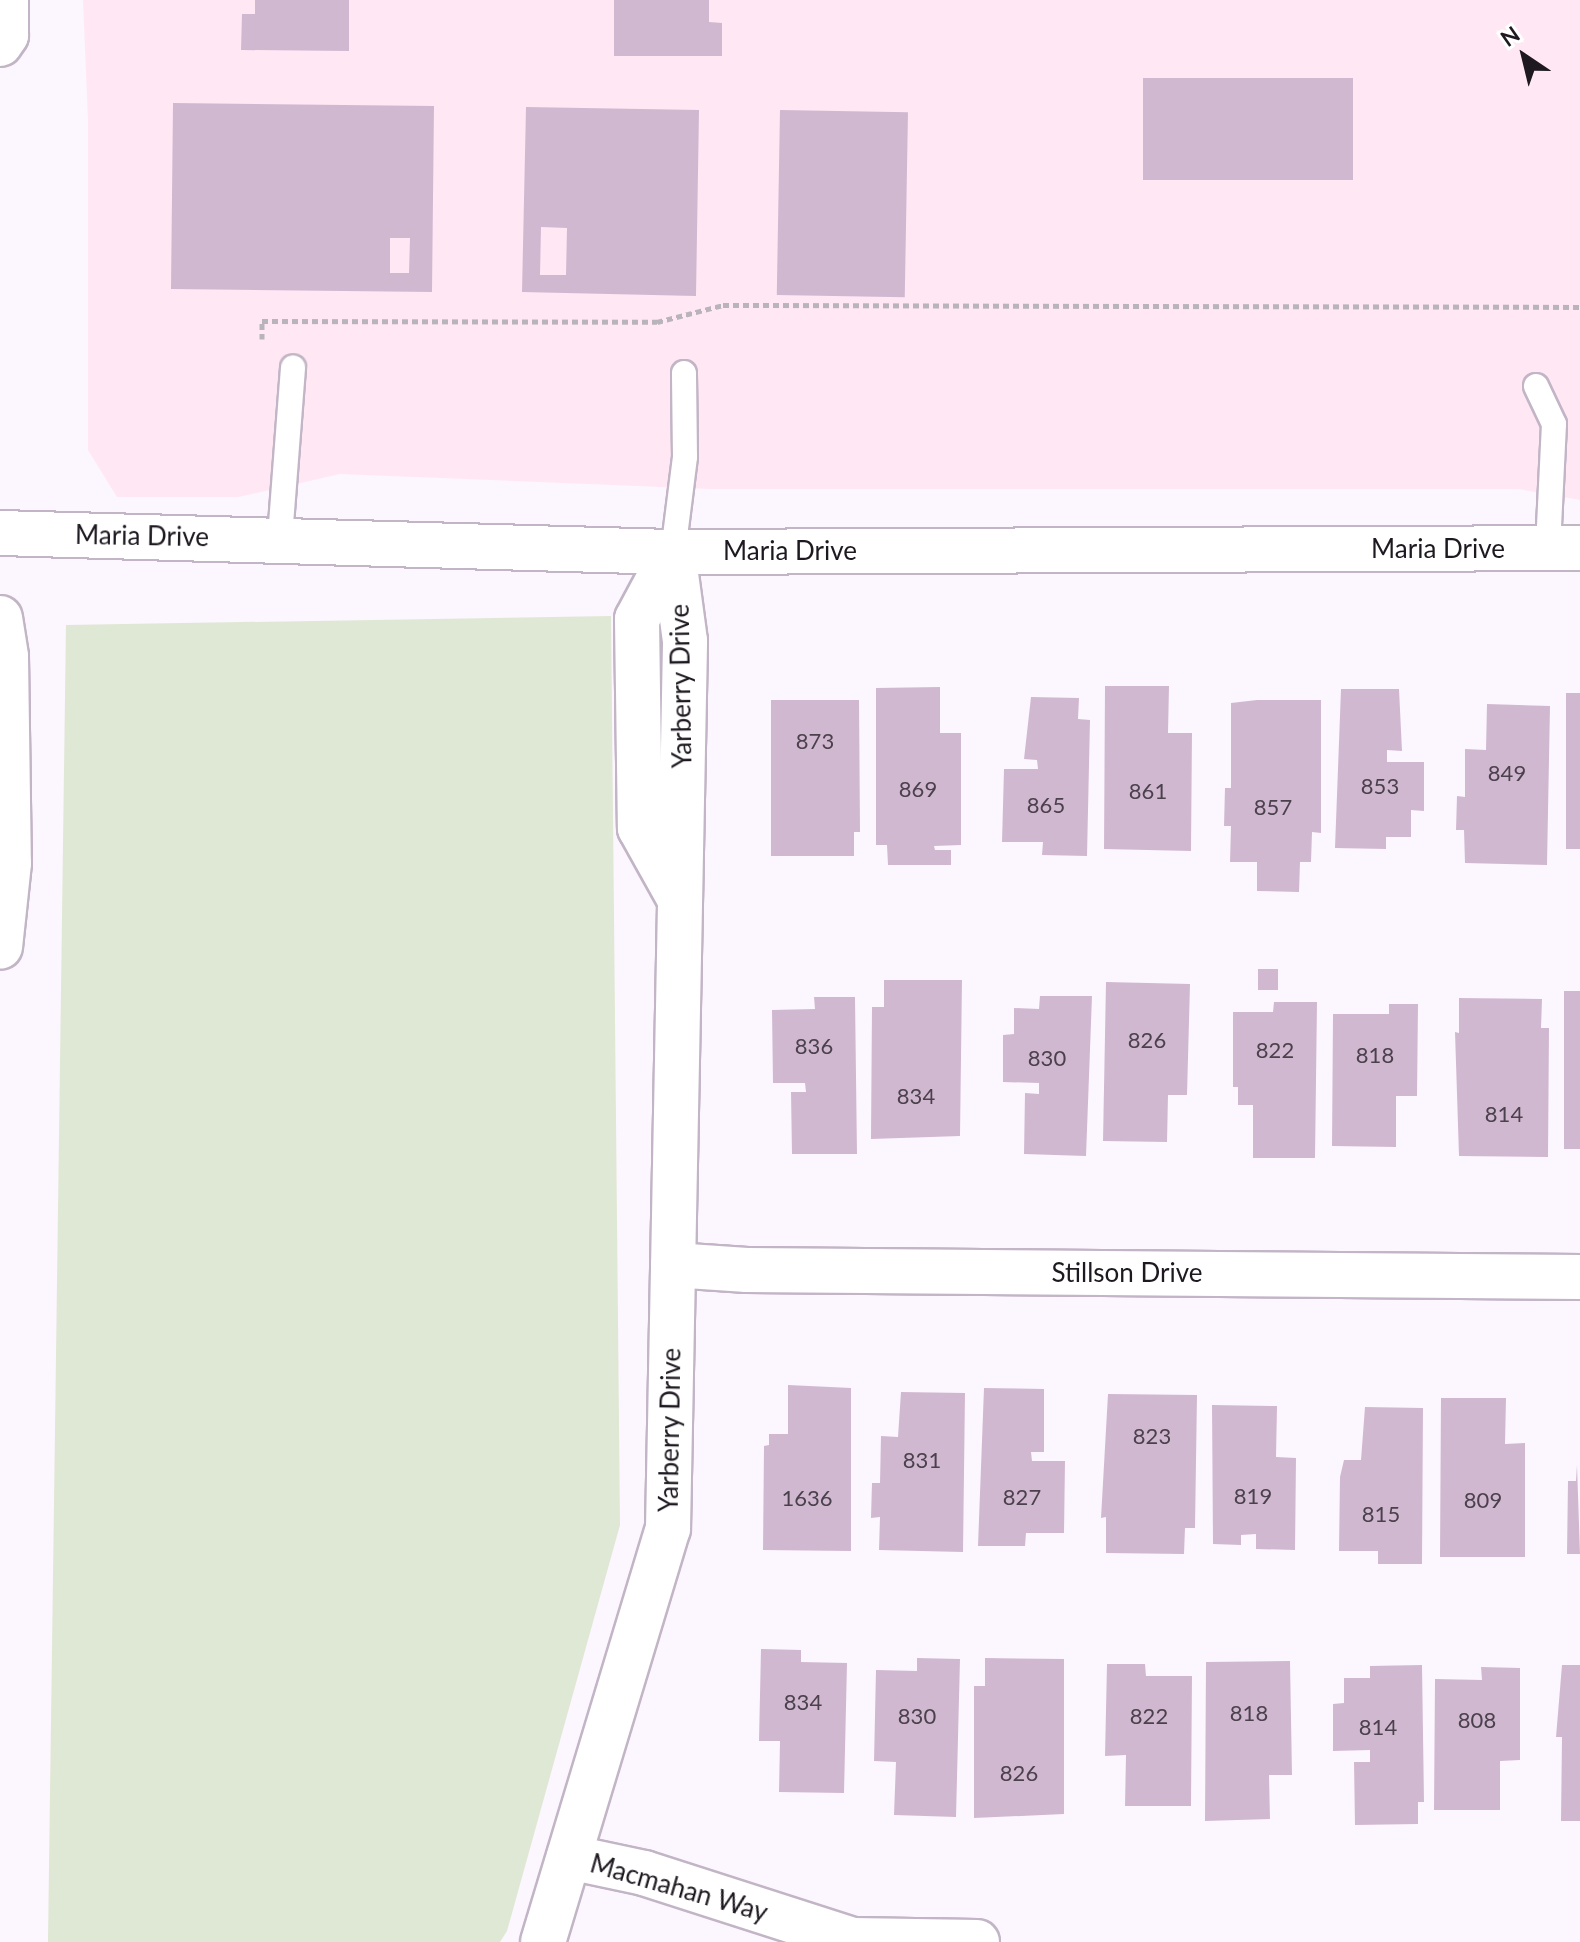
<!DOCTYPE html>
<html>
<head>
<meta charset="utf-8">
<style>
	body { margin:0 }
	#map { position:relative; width:1580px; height:1942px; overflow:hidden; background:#fcf6fe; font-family:Lato,sans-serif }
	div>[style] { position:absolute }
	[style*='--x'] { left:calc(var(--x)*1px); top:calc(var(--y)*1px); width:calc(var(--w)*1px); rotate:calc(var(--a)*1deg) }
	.education>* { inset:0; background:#ffe7f3 }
	.green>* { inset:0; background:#dfe8d4 }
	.building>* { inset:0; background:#d1b8d1; transform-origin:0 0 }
	.path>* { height:5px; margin-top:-2.5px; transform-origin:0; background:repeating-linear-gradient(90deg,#b9b3bb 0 6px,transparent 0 10px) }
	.roads { filter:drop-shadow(2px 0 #c2b5c6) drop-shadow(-2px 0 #c2b5c6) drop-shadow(0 2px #c2b5c6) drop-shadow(0 -2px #c2b5c6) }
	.service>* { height:24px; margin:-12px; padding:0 12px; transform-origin:12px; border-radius:12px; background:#fff }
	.minor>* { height:44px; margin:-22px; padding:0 22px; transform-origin:22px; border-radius:22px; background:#fff }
	.tertiary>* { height:44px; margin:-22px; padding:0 22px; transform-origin:22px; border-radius:22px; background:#fff }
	span { translate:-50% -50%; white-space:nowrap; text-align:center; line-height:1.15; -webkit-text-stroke:7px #fff; paint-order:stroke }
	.number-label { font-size:22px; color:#4b414c }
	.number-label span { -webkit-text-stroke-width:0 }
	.street-label { font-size:26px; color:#1e1920 }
	.north { position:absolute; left:1484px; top:16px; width:80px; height:80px; -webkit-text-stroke:6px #fff; paint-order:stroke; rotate:325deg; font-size:22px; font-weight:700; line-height:32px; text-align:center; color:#1e1920 }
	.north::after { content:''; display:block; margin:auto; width:28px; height:36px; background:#1e1920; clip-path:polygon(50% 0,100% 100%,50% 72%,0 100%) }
</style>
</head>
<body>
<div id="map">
	<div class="education">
		<div style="clip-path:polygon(83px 0,1580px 0,1580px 500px,1519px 489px,713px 489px,340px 474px,238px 497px,117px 497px,88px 450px,88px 119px)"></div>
	</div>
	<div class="green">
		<div style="clip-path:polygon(611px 616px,620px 1525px,507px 1931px,500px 1942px,48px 1942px,66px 625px)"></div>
	</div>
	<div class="building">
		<div style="clip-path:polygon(255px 0,349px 0,349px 51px,241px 50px,242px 14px,255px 14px)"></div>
		<div style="clip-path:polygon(614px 0,709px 0,709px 22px,722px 23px,722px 56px,614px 56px)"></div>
		<div style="left:1143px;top:78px;width:210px;height:102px"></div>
		<div style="clip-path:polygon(evenodd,173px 103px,434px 106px,432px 292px,171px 289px,173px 103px,390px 238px,410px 238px,409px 273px,390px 273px,390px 238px)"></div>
		<div style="clip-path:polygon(evenodd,526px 107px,699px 110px,696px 296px,522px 292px,526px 107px,541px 227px,567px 228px,566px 275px,540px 275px,541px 227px)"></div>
		<div style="left:780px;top:110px;width:128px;height:185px;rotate:1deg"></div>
		<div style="clip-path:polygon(1105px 686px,1169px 686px,1168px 733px,1192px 733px,1191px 851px,1104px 849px)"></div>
		<div style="clip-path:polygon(940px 687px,940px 733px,961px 733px,961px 845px,934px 846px,935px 850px,951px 850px,951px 865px,888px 865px,887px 845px,876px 845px,876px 688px)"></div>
		<div style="clip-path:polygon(1341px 689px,1399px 689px,1402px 751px,1387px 750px,1387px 762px,1424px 762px,1424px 811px,1411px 810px,1411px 837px,1386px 837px,1386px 849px,1335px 848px)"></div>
		<div style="left:1566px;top:693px;width:14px;height:156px"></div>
		<div style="clip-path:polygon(1031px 697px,1079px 698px,1078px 719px,1090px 720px,1087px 856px,1042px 855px,1043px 842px,1002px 842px,1004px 769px,1038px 769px,1037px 760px,1024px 759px)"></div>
		<div style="clip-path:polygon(771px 700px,859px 700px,860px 832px,854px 832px,854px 856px,771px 856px)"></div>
		<div style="clip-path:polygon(1257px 700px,1321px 700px,1321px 833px,1312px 832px,1311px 862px,1300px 862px,1299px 892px,1257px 891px,1257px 862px,1230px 862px,1231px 826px,1224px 826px,1225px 788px,1231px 788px,1231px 703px)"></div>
		<div style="clip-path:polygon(1487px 704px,1550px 706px,1547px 865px,1465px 863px,1464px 830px,1456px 830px,1457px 796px,1465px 797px,1465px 749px,1486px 750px)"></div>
		<div style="left:1258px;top:969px;width:20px;height:21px"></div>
		<div style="clip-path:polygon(884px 980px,962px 980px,960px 1136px,871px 1139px,872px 1007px,884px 1007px)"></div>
		<div style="clip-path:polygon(1106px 982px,1190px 984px,1187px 1095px,1168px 1095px,1167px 1142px,1103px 1141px)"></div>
		<div style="left:1564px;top:991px;width:16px;height:158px"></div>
		<div style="clip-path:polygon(1040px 996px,1092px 996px,1086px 1156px,1024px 1154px,1025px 1093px,1039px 1094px,1039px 1083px,1003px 1082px,1003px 1035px,1014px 1034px,1014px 1008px,1039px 1009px)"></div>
		<div style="clip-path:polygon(814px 997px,855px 997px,857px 1154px,792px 1154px,791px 1092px,806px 1092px,805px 1083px,773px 1083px,772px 1010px,815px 1009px)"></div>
		<div style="clip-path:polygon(1459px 998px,1542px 999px,1541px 1028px,1549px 1028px,1548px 1157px,1459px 1156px,1455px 1032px,1459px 1033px)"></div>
		<div style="clip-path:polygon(1274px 1002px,1317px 1002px,1315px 1158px,1253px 1158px,1253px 1105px,1238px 1105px,1238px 1087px,1233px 1087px,1233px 1012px,1273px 1012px)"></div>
		<div style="clip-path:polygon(1389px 1004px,1418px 1004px,1417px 1096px,1396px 1096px,1396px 1147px,1332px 1146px,1333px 1014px,1389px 1014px)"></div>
		<div style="clip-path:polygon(788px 1385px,851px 1388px,851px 1551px,763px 1550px,764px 1446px,769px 1445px,769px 1434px,788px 1434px)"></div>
		<div style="clip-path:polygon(984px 1388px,1044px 1389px,1044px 1452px,1031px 1452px,1032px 1461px,1065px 1461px,1064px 1533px,1026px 1533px,1025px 1546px,978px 1546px)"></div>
		<div style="clip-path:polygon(901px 1392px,965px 1393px,963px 1552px,879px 1550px,880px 1517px,871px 1518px,872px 1483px,880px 1483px,881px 1436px,898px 1437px)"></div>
		<div style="clip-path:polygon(1108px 1394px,1197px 1395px,1195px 1528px,1185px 1528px,1184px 1554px,1106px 1553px,1106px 1517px,1101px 1518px)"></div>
		<div style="clip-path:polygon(1441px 1398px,1506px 1398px,1505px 1444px,1525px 1443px,1525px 1557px,1440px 1557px)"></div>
		<div style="clip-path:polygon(1212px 1405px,1277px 1406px,1276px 1457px,1296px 1458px,1295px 1550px,1256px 1549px,1256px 1534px,1241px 1535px,1241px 1545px,1213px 1544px)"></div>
		<div style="clip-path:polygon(1365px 1407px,1423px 1408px,1422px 1564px,1378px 1564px,1378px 1551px,1339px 1551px,1340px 1477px,1344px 1460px,1361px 1460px)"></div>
		<div style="clip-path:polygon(1577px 1465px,1580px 1554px,1567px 1554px,1568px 1481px,1576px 1481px)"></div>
		<div style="clip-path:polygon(761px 1649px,801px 1650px,801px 1662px,847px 1663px,844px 1793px,779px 1792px,780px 1741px,759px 1741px)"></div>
		<div style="clip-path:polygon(917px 1658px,960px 1659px,956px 1817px,894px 1815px,896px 1762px,874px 1761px,876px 1670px,917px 1671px)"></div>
		<div style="clip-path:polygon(985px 1658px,1064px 1659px,1064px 1814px,974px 1818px,974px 1686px,985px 1686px)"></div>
		<div style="clip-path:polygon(1290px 1661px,1292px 1775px,1269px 1775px,1270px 1819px,1205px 1821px,1206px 1662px)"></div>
		<div style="clip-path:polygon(1107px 1664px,1145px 1664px,1146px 1676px,1192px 1676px,1191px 1806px,1125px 1806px,1126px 1755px,1105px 1756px)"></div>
		<div style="clip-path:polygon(1422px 1665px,1424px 1802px,1418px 1802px,1418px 1824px,1355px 1825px,1354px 1762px,1370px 1762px,1370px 1750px,1333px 1751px,1333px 1704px,1344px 1703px,1344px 1678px,1370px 1678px,1370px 1666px)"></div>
		<div style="clip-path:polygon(1562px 1665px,1580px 1665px,1580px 1821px,1561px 1821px,1562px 1737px,1556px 1737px)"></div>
		<div style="clip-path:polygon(1481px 1667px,1520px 1668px,1520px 1760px,1500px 1761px,1500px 1810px,1434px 1810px,1435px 1679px,1482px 1680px)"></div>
	</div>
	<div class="path">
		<div style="--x:262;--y:339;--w:18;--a:-90"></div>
		<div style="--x:262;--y:321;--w:395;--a:0.1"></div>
		<div style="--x:657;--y:322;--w:68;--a:-14.4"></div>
		<div style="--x:723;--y:305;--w:857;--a:0.13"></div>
	</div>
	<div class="roads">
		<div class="service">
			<div style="--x:1536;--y:386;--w:42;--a:64.7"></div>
			<div style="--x:1554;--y:424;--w:124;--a:92.8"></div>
			<div style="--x:280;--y:537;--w:170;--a:-85.6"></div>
			<div style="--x:673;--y:552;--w:96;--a:-82.8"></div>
			<div style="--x:685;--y:457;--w:84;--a:-90.7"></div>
		</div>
		<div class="minor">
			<div style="--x:0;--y:44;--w:11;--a:-56"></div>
			<div style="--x:6;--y:35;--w:35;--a:-90"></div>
			<div style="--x:673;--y:552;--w:76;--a:118.2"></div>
			<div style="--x:637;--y:619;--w:209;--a:89.2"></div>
			<div style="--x:640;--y:828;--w:80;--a:60.9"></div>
			<div style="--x:0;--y:618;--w:39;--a:81"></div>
			<div style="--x:6;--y:657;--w:206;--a:89.2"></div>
			<div style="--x:9;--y:863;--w:84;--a:96.1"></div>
			<div style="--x:673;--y:1265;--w:74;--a:3.9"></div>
			<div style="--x:747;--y:1270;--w:833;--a:0.48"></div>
			<div style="--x:569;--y:1857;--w:77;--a:12"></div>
			<div style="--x:644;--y:1873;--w:219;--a:17.8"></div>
			<div style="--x:853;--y:1940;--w:124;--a:0.9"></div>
			<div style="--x:543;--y:1942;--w:432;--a:-73.2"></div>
			<div style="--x:668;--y:1529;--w:888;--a:-88.9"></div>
			<div style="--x:685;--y:641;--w:90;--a:-97.7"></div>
		</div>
		<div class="tertiary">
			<div style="--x:0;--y:533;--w:673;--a:1.62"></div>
			<div style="--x:673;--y:552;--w:907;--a:-0.25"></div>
		</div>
	</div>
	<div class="number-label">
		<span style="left:815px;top:741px">873</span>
		<span style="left:1507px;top:773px">849</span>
		<span style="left:1380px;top:786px">853</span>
		<span style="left:918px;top:789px">869</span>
		<span style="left:1148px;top:791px">861</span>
		<span style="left:1046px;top:805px">865</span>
		<span style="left:1273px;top:807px">857</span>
		<span style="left:1147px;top:1040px">826</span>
		<span style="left:814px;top:1046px">836</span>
		<span style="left:1275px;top:1050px">822</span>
		<span style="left:1375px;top:1055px">818</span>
		<span style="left:1047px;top:1058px">830</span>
		<span style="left:916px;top:1096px">834</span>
		<span style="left:1504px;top:1114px">814</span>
		<span style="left:1152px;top:1436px">823</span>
		<span style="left:922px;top:1460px">831</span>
		<span style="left:1253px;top:1496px">819</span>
		<span style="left:1022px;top:1497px">827</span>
		<span style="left:807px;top:1498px">1636</span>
		<span style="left:1483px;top:1500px">809</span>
		<span style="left:1381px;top:1514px">815</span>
		<span style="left:803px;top:1702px">834</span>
		<span style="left:1249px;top:1713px">818</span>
		<span style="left:917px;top:1716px">830</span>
		<span style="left:1149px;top:1716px">822</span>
		<span style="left:1477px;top:1720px">808</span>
		<span style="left:1378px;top:1727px">814</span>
		<span style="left:1019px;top:1773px">826</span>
	</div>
	<div class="street-label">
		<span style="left:142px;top:536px;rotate:1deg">Maria Drive</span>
		<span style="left:1438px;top:549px">Maria Drive</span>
		<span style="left:790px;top:551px">Maria Drive</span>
		<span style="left:681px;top:686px;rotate:-91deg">Yarberry Drive</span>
		<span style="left:1127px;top:1273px">Stillson Drive</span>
		<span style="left:670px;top:1430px;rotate:-89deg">Yarberry Drive</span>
		<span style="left:679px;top:1888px;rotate:16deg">Macmahan Way</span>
	</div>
	<div class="north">N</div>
</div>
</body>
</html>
